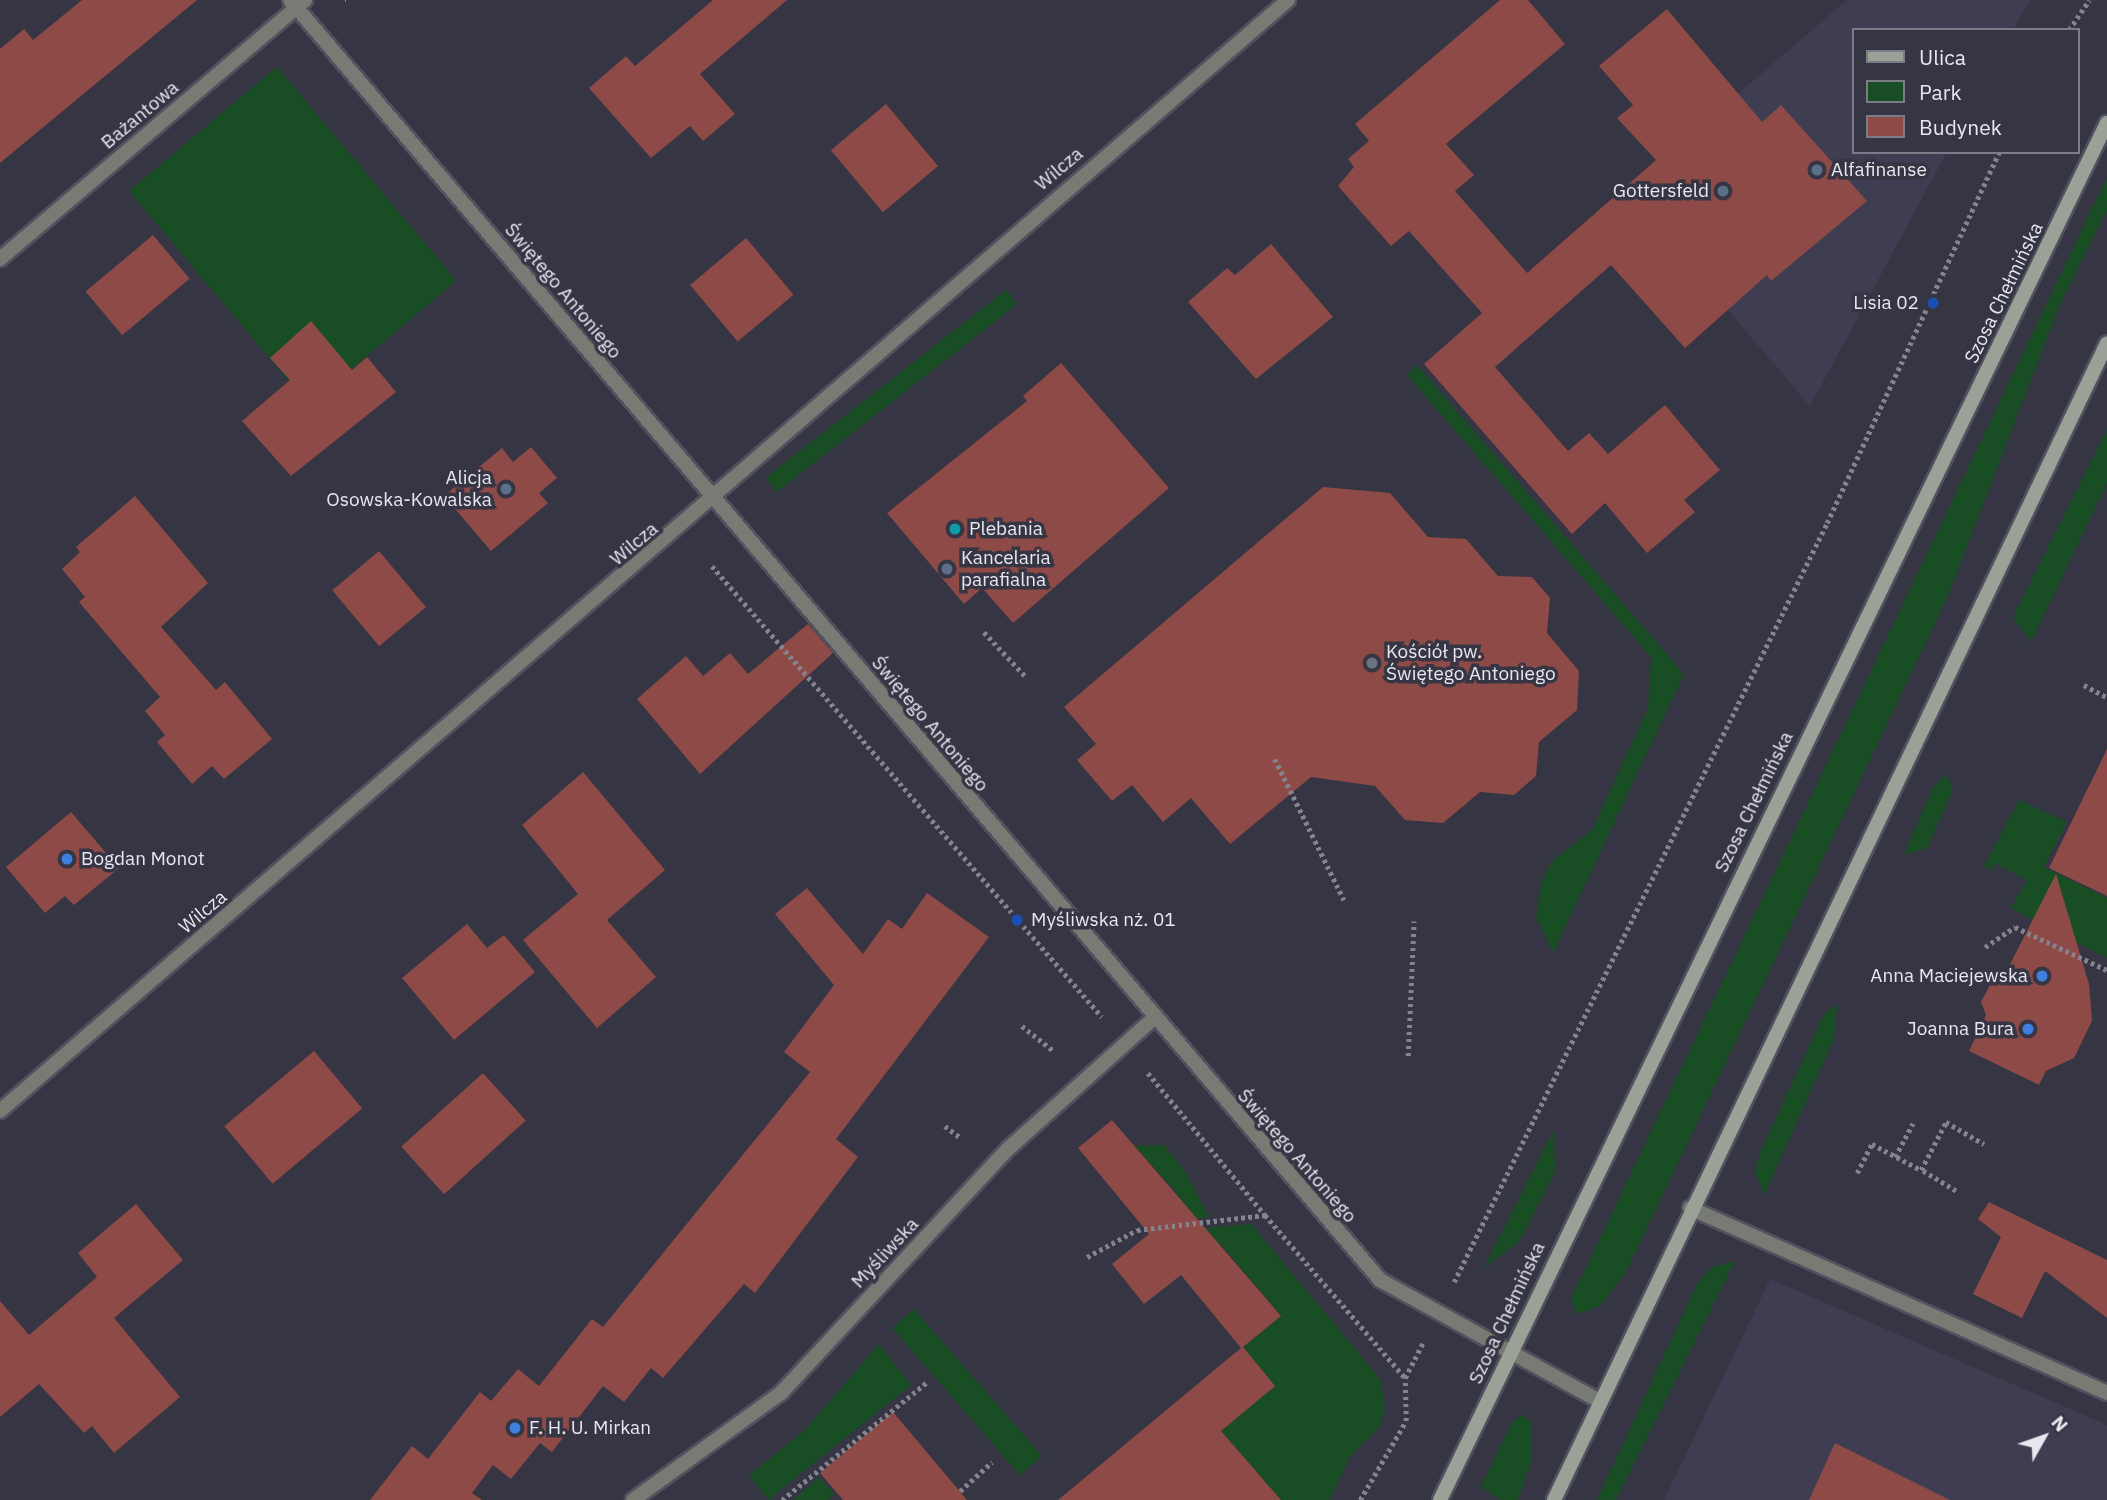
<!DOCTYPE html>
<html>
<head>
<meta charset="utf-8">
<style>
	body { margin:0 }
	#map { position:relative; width:2107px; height:1500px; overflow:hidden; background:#353543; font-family:"IBM Plex Sans",sans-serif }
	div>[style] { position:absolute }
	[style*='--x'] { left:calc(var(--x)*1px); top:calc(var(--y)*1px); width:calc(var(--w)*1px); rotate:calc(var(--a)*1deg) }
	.built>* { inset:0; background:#3e3d51 }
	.green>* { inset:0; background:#194e25; transform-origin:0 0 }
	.building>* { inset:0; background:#8e4a46; transform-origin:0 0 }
	.path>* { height:4.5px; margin-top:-2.25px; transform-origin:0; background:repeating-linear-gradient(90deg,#848490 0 3.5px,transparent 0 7px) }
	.roads { filter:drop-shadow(2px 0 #51515f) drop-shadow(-2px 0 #51515f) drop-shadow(0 2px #51515f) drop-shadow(0 -2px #51515f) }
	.minor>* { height:14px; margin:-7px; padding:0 7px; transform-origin:7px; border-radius:7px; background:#777b74 }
	.secondary>* { height:14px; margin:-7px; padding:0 7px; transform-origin:7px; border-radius:7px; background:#9ba196 }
	.dots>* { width:19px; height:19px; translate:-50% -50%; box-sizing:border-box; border:4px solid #353543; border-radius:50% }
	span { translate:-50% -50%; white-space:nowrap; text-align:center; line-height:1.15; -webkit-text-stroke:7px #353543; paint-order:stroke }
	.street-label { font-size:19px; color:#e7e7f0 }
	.poi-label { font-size:19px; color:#e7e7f0 }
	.left { translate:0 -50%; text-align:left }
	.right { translate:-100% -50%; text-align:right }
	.legend { position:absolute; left:1852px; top:28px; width:228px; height:126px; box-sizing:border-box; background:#353543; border:2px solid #7c7c88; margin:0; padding:9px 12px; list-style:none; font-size:21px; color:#e7e7f0 }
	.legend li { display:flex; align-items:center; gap:14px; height:35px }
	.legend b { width:35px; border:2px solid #7c7c88 }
	.north { position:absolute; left:2009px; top:1402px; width:70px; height:70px; -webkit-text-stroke:5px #353543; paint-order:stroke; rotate:50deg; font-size:19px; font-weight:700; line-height:28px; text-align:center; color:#e7e7f0 }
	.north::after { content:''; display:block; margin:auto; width:24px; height:32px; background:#e7e7f0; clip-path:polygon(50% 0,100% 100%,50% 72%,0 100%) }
</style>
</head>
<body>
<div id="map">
	<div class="built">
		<div style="clip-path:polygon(1847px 0,2030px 0,2013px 30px,1853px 30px,1853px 152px,1947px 152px,1810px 406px,1656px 226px,1714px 114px)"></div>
		<div style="clip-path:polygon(1770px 1279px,2107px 1425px,2107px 1500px,1664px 1500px)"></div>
	</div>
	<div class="green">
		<div style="left:277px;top:67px;width:279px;height:193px;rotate:50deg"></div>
		<div style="clip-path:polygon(2107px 177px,2107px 210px,2059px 307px,1947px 598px,1627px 1270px,1600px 1306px,1577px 1314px,1571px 1299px)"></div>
		<div style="left:1006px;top:290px;width:18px;height:305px;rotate:52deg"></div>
		<div style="clip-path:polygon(1417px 365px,1684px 674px,1553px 953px,1536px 917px,1541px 884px,1551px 862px,1592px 830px,1648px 708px,1651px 657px,1407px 375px)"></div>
		<div style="clip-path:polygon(2107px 430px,2107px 483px,2031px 642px,2013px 617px)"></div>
		<div style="clip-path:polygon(1946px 774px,1953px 790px,1927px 848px,1904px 855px,1933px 787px)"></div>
		<div style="clip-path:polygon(2019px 800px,2067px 822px,2044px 867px,2107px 898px,2107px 958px,2011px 908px,2027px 880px,1994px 863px,1992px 871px,1984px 866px)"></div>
		<div style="clip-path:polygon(1837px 1005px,1834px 1039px,1764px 1196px,1755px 1170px,1760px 1153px,1824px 1014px)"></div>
		<div style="clip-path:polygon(1554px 1129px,1555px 1172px,1520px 1241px,1484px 1268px)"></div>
		<div style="clip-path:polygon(1164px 1145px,1187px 1174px,1209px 1217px,1141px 1224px,1177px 1193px,1134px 1146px)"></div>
		<div style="clip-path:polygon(1251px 1224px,1381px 1380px,1385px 1410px,1378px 1429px,1350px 1456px,1330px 1500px,1281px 1500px,1221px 1431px,1275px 1386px,1243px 1347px,1281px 1316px,1221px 1244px,1182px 1274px,1150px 1233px)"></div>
		<div style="clip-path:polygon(1735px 1261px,1616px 1500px,1597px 1500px,1698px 1282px,1713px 1267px)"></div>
		<div style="left:914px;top:1309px;width:195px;height:29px;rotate:49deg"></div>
		<div style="clip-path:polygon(879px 1344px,911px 1385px,768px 1500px,749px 1475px,803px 1432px)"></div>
		<div style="clip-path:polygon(1523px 1415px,1532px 1423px,1531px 1461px,1518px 1500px,1502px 1500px,1481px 1487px,1512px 1422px)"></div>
		<div style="clip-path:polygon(819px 1477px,834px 1494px,827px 1500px,793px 1500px)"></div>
	</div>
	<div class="building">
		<div style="clip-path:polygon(82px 0,197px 0,0 163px,0 49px,24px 29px,33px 40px)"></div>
		<div style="clip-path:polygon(713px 0,787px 0,700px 74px,735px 114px,703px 141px,690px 126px,651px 158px,589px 88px,626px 56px,635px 66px)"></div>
		<div style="clip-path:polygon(1500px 0,1528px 0,1565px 44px,1446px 144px,1474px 175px,1455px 191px,1527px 273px,1656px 160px,1617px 118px,1633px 105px,1599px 66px,1667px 9px,1762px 122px,1781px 105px,1867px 201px,1771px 281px,1767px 275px,1685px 348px,1611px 265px,1495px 367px,1568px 451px,1589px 433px,1608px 454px,1665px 405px,1720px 470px,1684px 500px,1695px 512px,1647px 553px,1605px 503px,1572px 534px,1424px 364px,1482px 313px,1409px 231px,1391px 246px,1338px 186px,1354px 167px,1348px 159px,1369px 141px,1355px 124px)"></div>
		<div style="left:886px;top:104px;width:81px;height:72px;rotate:50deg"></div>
		<div style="left:153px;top:235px;width:57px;height:88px;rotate:50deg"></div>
		<div style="left:746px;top:238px;width:74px;height:73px;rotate:50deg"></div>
		<div style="clip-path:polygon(1271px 244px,1333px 317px,1256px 379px,1188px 302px,1227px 268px,1235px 275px)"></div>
		<div style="clip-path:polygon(311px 321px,352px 370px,367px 357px,396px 392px,291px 476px,242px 421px,290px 380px,270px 358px)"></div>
		<div style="clip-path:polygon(1061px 363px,1169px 488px,1013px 623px,982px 588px,964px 604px,887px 513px,1027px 401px,1023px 396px)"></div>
		<div style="clip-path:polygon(531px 447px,557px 478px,539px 493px,548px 503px,491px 551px,444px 496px,502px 448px,513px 462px)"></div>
		<div style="clip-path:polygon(1323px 487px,1390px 493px,1428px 537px,1466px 539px,1498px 576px,1532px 577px,1550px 598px,1547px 633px,1579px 671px,1577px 710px,1539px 742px,1536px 776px,1514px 795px,1480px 792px,1443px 823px,1405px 820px,1375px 786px,1311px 777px,1230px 844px,1191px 798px,1163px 822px,1132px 785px,1112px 801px,1077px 760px,1096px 744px,1064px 707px)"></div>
		<div style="clip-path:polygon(135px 496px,208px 583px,161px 627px,216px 690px,225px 682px,272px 739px,224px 779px,212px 766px,192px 784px,157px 742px,165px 735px,145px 711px,160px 697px,79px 602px,85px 597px,62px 569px,80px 552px,76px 547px)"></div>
		<div style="left:379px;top:551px;width:73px;height:61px;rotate:50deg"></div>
		<div style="clip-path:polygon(808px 624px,833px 653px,700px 774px,637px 699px,686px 656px,703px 676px,730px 653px,748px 674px)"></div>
		<div style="clip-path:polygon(2107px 749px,2107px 896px,2049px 868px)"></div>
		<div style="clip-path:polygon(583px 772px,665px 870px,607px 920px,656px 977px,597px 1028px,523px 940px,578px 894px,522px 825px)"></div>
		<div style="clip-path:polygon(71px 812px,119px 868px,74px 905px,65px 896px,45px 913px,6px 867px)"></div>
		<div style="clip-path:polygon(2056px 874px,2089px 984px,2092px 1021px,2074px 1058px,2046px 1071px,2039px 1085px,1969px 1051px,1986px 1015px,1981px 1002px,1992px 981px,2004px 976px)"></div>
		<div style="clip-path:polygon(807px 888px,863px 954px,888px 919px,902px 929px,927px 893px,989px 937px,836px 1139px,858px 1157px,755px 1293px,744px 1284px,663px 1378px,651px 1368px,624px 1402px,603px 1386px,552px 1452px,540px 1443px,511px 1479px,493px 1465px,472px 1493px,482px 1500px,370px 1500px,412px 1446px,428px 1459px,480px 1392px,491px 1401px,518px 1369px,539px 1386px,592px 1319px,603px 1327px,810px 1072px,784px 1052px,834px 985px,775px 914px)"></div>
		<div style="clip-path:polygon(467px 924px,487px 948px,504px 935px,535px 972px,454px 1040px,402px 978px)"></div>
		<div style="left:314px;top:1051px;width:75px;height:117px;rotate:50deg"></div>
		<div style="left:483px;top:1073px;width:64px;height:110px;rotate:48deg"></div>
		<div style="clip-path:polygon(1112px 1120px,1281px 1316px,1243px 1347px,1275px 1386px,1221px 1431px,1281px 1500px,1058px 1500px,1241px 1348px,1181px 1275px,1144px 1304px,1112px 1264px,1149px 1234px,1078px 1148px)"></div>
		<div style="clip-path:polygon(1989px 1202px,2107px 1260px,2107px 1318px,2045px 1271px,2022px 1318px,1973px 1294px,2001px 1237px,1978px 1219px)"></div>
		<div style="clip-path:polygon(136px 1204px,183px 1260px,114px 1318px,180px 1397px,114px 1453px,92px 1426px,84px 1433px,39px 1384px,0 1417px,0 1301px,29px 1335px,97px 1277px,78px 1253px)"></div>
		<div style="clip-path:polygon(893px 1412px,920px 1444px,967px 1500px,843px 1500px,820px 1473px)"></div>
		<div style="clip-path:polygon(1835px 1443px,1950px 1500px,1809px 1500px)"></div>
	</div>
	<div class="path">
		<div style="--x:345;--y:0;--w:1;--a:0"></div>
		<div style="--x:2069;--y:30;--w:36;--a:-56"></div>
		<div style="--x:712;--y:566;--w:596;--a:49.15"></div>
		<div style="--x:984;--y:632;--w:63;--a:46.9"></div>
		<div style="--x:2084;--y:685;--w:26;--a:28"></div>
		<div style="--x:1275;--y:759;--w:157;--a:63.9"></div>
		<div style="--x:1985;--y:947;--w:36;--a:-34"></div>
		<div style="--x:2015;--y:927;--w:102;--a:25.1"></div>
		<div style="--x:1022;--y:1026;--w:39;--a:38"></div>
		<div style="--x:1408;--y:1056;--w:135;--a:-87.5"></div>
		<div style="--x:1148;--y:1073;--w:184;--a:50.5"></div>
		<div style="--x:945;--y:1126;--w:20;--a:37"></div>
		<div style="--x:1895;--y:1157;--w:38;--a:-62"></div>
		<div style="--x:1857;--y:1173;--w:33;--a:-63"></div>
		<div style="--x:1872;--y:1144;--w:55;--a:28"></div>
		<div style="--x:1956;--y:1191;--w:41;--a:-149"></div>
		<div style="--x:1921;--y:1170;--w:54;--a:-62.5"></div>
		<div style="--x:1946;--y:1122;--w:44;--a:30.1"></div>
		<div style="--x:1087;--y:1257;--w:57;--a:-28.4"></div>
		<div style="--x:1137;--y:1230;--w:129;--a:-6.7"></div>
		<div style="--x:1265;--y:1215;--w:215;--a:49.3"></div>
		<div style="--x:1454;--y:1282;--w:846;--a:-63.83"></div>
		<div style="--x:1827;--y:523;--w:409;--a:-65.1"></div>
		<div style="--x:960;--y:1491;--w:43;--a:-42.2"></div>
		<div style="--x:782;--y:1500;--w:186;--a:-39.1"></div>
		<div style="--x:1360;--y:1500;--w:91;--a:-59.8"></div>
		<div style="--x:1406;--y:1421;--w:43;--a:-91.3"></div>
		<div style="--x:1405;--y:1378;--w:39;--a:-63"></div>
	</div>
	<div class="roads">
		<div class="minor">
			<div style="--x:290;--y:0;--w:1681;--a:49.58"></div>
			<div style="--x:1380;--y:1280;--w:250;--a:28.9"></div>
			<div style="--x:0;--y:259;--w:400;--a:-40.3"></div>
			<div style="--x:0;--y:1111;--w:1701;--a:-40.78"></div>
			<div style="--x:1690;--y:1208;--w:456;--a:23.9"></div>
			<div style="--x:633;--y:1500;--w:183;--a:-35.9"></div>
			<div style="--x:781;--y:1393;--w:335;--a:-47.1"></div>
			<div style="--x:1009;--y:1148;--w:195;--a:-41.9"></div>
		</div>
		<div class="secondary">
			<div style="--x:1440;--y:1500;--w:1530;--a:-64.16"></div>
			<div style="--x:1554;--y:1500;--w:1282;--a:-64.45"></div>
		</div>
	</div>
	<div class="dots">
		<div style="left:1817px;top:170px;background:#5c6f8a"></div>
		<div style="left:1723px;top:191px;background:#5c6f8a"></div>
		<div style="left:1933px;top:303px;background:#1a4fb4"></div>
		<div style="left:506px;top:489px;background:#5c6f8a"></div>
		<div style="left:955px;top:529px;background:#0f9aa8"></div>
		<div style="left:947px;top:569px;background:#5c6f8a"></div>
		<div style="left:1372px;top:663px;background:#6b7280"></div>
		<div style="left:67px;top:859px;background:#3f7fe0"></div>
		<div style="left:1017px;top:920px;background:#1a4fb4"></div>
		<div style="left:2042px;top:976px;background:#3f7fe0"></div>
		<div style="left:2028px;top:1029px;background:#3f7fe0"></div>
		<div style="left:515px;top:1428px;background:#3f7fe0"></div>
	</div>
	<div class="street-label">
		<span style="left:140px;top:115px;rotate:-40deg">Bażantowa</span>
		<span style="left:1059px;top:169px;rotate:-40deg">Wilcza</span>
		<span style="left:563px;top:291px;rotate:50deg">Świętego Antoniego</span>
		<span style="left:2004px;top:293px;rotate:-64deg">Szosa Chełmińska</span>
		<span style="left:634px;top:544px;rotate:-40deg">Wilcza</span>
		<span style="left:930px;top:724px;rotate:50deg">Świętego Antoniego</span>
		<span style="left:1754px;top:802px;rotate:-64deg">Szosa Chełmińska</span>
		<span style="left:203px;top:912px;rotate:-40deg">Wilcza</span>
		<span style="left:1297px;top:1156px;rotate:49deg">Świętego Antoniego</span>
		<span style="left:885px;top:1253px;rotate:-47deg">Myśliwska</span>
		<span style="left:1507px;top:1313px;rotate:-65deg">Szosa Chełmińska</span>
	</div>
	<div class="poi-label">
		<span class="left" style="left:1831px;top:170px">Alfafinanse</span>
		<span class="right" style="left:1709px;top:191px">Gottersfeld</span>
		<span class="right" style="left:1919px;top:303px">Lisia 02</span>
		<span class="right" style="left:492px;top:489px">Alicja<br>Osowska-Kowalska</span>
		<span class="left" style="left:969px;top:529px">Plebania</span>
		<span class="left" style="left:961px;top:569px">Kancelaria<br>parafialna</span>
		<span class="left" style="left:1386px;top:663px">Kościół pw.<br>Świętego Antoniego</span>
		<span class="left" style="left:81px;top:859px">Bogdan Monot</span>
		<span class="left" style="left:1031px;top:920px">Myśliwska nż. 01</span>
		<span class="right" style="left:2028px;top:976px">Anna Maciejewska</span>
		<span class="right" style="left:2014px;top:1029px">Joanna Bura</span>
		<span class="left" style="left:529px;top:1428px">F. H. U. Mirkan</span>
	</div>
	<ul class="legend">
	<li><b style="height:9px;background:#9ba196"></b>Ulica</li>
	<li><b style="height:19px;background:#194e25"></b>Park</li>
	<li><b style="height:19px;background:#8e4a46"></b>Budynek</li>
	</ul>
	<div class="north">N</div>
</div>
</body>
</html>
